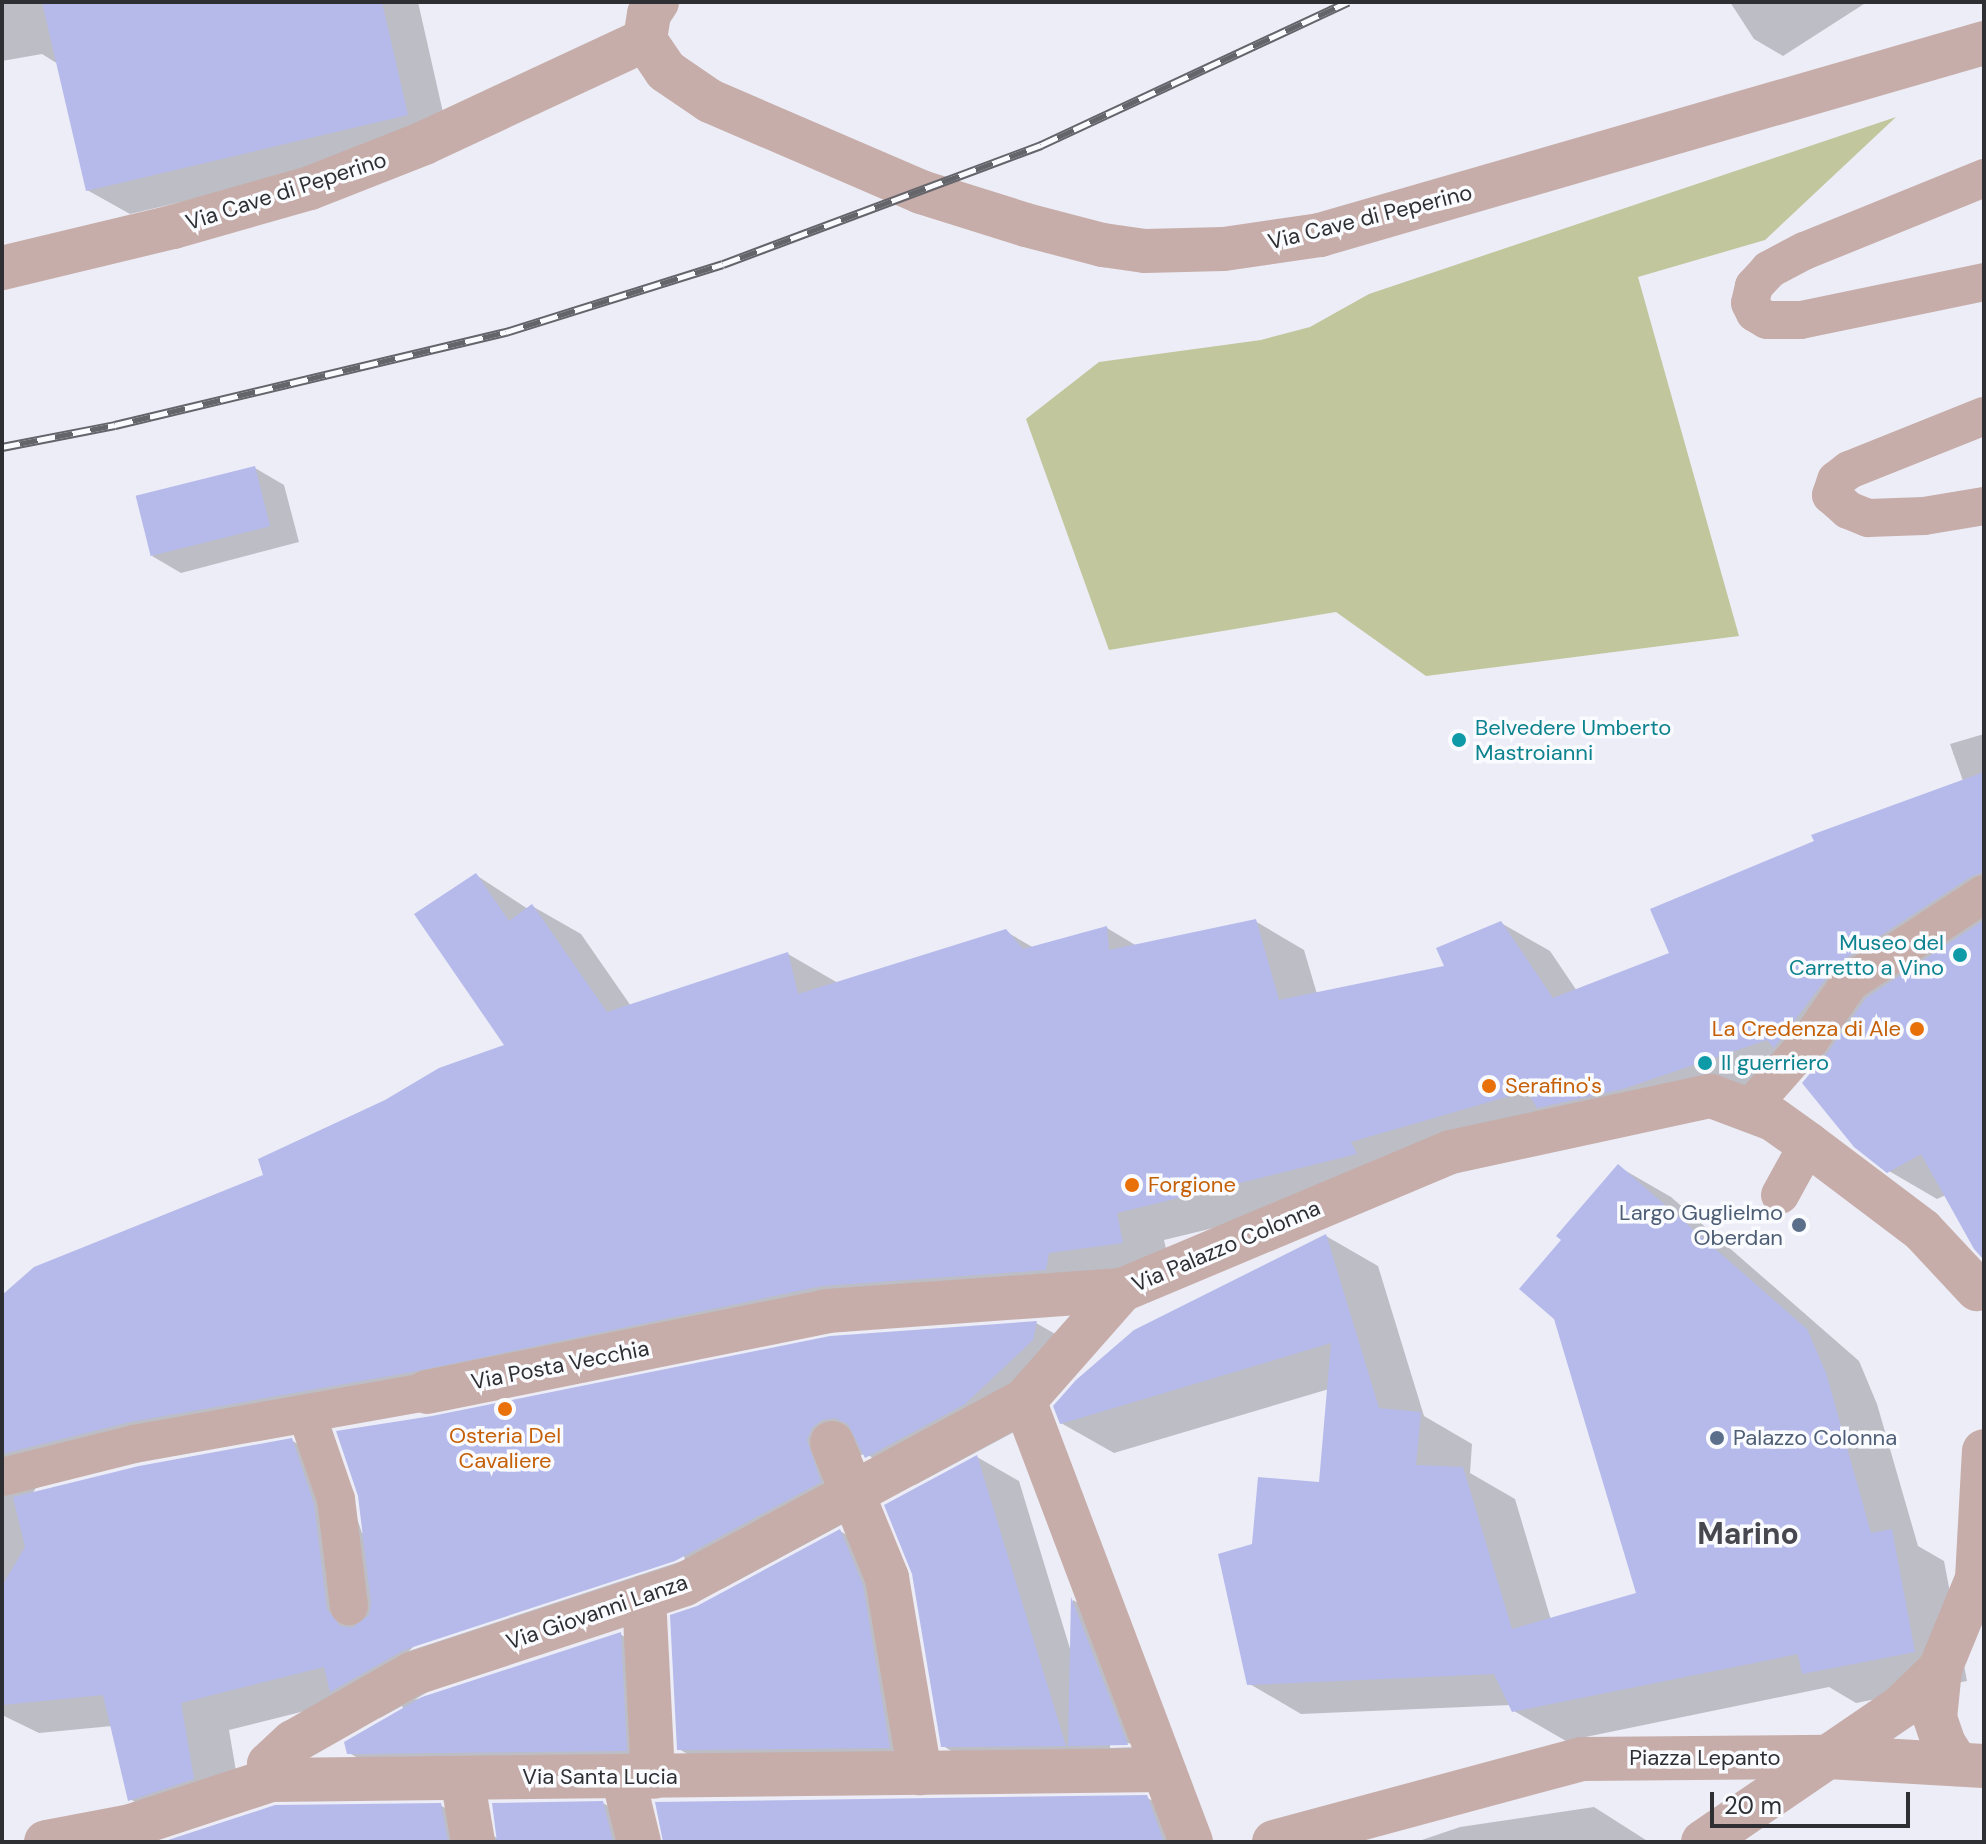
<!DOCTYPE html>
<html>
<head>
<meta charset="utf-8">
<style>
	body { margin:0 }
	#map { position:relative; width:1986px; height:1844px; overflow:hidden; background:#ecedf7; font-family:"DM Sans",sans-serif }
	div>[style] { position:absolute }
	[style*='--x'] { left:calc(var(--x)*1px); top:calc(var(--y)*1px); width:calc(var(--w)*1px); rotate:calc(var(--a)*1deg) }
	.green>* { inset:0; background:#c2c69c }
	.shadow>* { inset:0; background:#0003 }
	.building>* { inset:0; background:#b6baeb; transform-origin:0 0 }
	.lane>* { height:38px; margin:-19px; padding:0 19px; transform-origin:19px; border-radius:19px; background:#c7ada9 }
	.street>* { height:44px; margin:-22px; padding:0 22px; transform-origin:22px; border-radius:22px; background:#c7ada9 }
	.rail>* { height:9px; margin-top:-4.5px; transform-origin:0; background:repeating-linear-gradient(90deg,#fafbff 0 18px,#64656b 0 36px); box-sizing:border-box; border-block:2px solid #64656b }
	.dots>* { width:22px; height:22px; translate:-50% -50%; box-sizing:border-box; border:4px solid #fafbff; border-radius:50% }
	span { translate:-50% -50%; white-space:nowrap; text-align:center; line-height:1.15; -webkit-text-stroke:7px #fafbff; paint-order:stroke }
	.street-label { font-size:22px; color:#2e2f33 }
	.culture-label { font-size:22px; color:#0d838f }
	.left { translate:0 -50%; text-align:left }
	.right { translate:-100% -50%; text-align:right }
	.food-label { font-size:22px; color:#c56008 }
	.service-label { font-size:22px; color:#4e5e75 }
	.district-label { font-size:30px; color:#46474f; font-weight:700 }
	.frame { position:absolute; inset:0; border:4px solid #2e2f33; pointer-events:none }
	.scale { position:absolute; left:1710px; top:1792px; width:200px; height:36px; box-sizing:border-box; border:4px solid #2e2f33; border-top:0; padding-left:10px; font-size:24px; line-height:28px; white-space:nowrap; color:#2e2f33; -webkit-text-stroke:6px #fafbff; paint-order:stroke }
</style>
</head>
<body>
<div id="map">
	<div class="green">
		<div style="clip-path:polygon(1896px 117px,1765px 240px,1638px 277px,1739px 636px,1426px 676px,1336px 612px,1109px 650px,1026px 419px,1099px 362px,1261px 340px,1310px 327px,1369px 294px)"></div>
	</div>
	<div class="shadow">
		<div style="clip-path:polygon(2px 2px,418px 2px,449px 139px,130px 214px,87px 190px,58px 64px,42px 54px,2px 61px)"></div>
		<div style="clip-path:polygon(1730px 2px,1867px 2px,1783px 56px,1754px 39px)"></div>
		<div style="clip-path:polygon(255px 468px,284px 485px,299px 542px,181px 573px,152px 556px)"></div>
		<div style="clip-path:polygon(evenodd,1984px 734px,1984px 1257px,1946px 1195px,1937px 1199px,1889px 1171px,1819px 1066px,1672px 1116px,1164px 1240px,1171px 1270px,872px 1313px,180px 1449px,36px 1488px,32px 1494px,291px 1440px,340px 1469px,362px 1533px,1036px 1323px,1085px 1351px,1014px 1432px,915px 1485px,865px 1453px,860px 1456px,869px 1510px,724px 1588px,453px 1677px,414px 1700px,620px 1634px,662px 1658px,668px 1774px,392px 1777px,349px 1753px,404px 1710px,402px 1706px,380px 1718px,349px 1700px,229px 1730px,242px 1806px,178px 1827px,130px 1799px,112px 1726px,39px 1733px,2px 1715px,2px 1297px,266px 1176px,507px 1046px,476px 875px,528px 909px,532px 906px,581px 934px,631px 1006px,788px 954px,838px 983px,1005px 931px,1034px 948px,1107px 928px,1137px 946px,1255px 921px,1304px 950px,1317px 994px,1447px 967px,1501px 923px,1550px 951px,1577px 991px,1671px 954px,1963px 781px,1950px 744px,1984px 734px,684px 1556px,685px 1560px,409px 1651px,415px 1645px,684px 1556px)"></div>
		<div style="clip-path:polygon(1619px 1167px,1671px 1197px,1859px 1361px,1877px 1404px,1918px 1546px,1944px 1561px,1967px 1681px,1856px 1703px,1829px 1687px,1566px 1741px,1514px 1711px,1511px 1705px,1301px 1714px,1248px 1683px,1254px 1545px,1321px 1484px,1329px 1389px,1114px 1453px,1061px 1423px,1326px 1236px,1378px 1266px,1424px 1416px,1472px 1444px,1470px 1473px,1515px 1499px,1551px 1620px,1638px 1594px,1564px 1239px)"></div>
		<div style="clip-path:polygon(evenodd,977px 1457px,1019px 1481px,1071px 1652px,1073px 1600px,1113px 1623px,1168px 1769px,985px 1771px,943px 1746px,977px 1457px,1138px 1743px,1138px 1747px,1110px 1748px,1110px 1744px,1138px 1743px)"></div>
		<div style="clip-path:polygon(840px 1531px,879px 1554px,929px 1770px,718px 1772px,679px 1749px,698px 1608px)"></div>
		<div style="clip-path:polygon(1146px 1797px,1199px 1828px,1204px 1842px,664px 1842px)"></div>
		<div style="clip-path:polygon(603px 1803px,656px 1834px,658px 1842px,168px 1842px,440px 1805px,497px 1838px)"></div>
		<div style="clip-path:polygon(1594px 1807px,1649px 1842px,1416px 1842px,1460px 1827px)"></div>
	</div>
	<div class="building">
		<div style="clip-path:polygon(42px 2px,382px 2px,408px 115px,86px 191px)"></div>
		<div style="left:255px;top:466px;width:62px;height:123px;rotate:76deg"></div>
		<div style="clip-path:polygon(1984px 772px,1984px 872px,1972px 876px,1837px 964px,1774px 1048px,1767px 1040px,1623px 1089px,1537px 1108px,1527px 1091px,1351px 1142px,1357px 1154px,1117px 1213px,1123px 1243px,1049px 1253px,1046px 1270px,822px 1286px,412px 1372px,130px 1422px,2px 1454px,2px 1295px,34px 1267px,263px 1175px,258px 1159px,385px 1100px,439px 1068px,504px 1045px,414px 914px,476px 873px,509px 921px,532px 904px,607px 1012px,788px 952px,798px 994px,1006px 929px,1023px 949px,1107px 926px,1109px 950px,1256px 919px,1279px 1000px,1444px 966px,1436px 948px,1501px 921px,1553px 998px,1669px 953px,1650px 909px,1814px 841px,1811px 835px)"></div>
		<div style="clip-path:polygon(1984px 920px,1984px 1260px,1974px 1249px,1921px 1154px,1887px 1173px,1854px 1147px,1802px 1083px,1828px 1052px,1866px 998px)"></div>
		<div style="clip-path:polygon(1618px 1164px,1807px 1329px,1826px 1373px,1871px 1533px,1892px 1529px,1915px 1652px,1802px 1674px,1798px 1654px,1512px 1712px,1494px 1674px,1247px 1685px,1218px 1554px,1252px 1544px,1258px 1477px,1319px 1482px,1331px 1343px,1060px 1424px,1053px 1406px,1076px 1380px,1134px 1330px,1326px 1234px,1379px 1408px,1421px 1412px,1416px 1465px,1463px 1467px,1512px 1629px,1636px 1593px,1554px 1319px,1519px 1289px,1561px 1240px,1556px 1236px)"></div>
		<div style="clip-path:polygon(1037px 1321px,1033px 1340px,965px 1404px,865px 1458px,848px 1424px,835px 1418px,822px 1420px,812px 1428px,807px 1440px,821px 1482px,675px 1561px,404px 1650px,330px 1692px,324px 1667px,181px 1703px,194px 1779px,128px 1801px,103px 1695px,2px 1705px,2px 1586px,25px 1547px,13px 1497px,139px 1466px,292px 1438px,314px 1504px,327px 1609px,340px 1626px,352px 1628px,369px 1615px,371px 1603px,358px 1496px,336px 1431px,432px 1416px,830px 1336px)"></div>
		<div style="clip-path:polygon(977px 1455px,1066px 1746px,941px 1747px,912px 1574px,884px 1505px)"></div>
		<div style="clip-path:polygon(840px 1529px,863px 1585px,890px 1748px,677px 1750px,670px 1615px,697px 1606px)"></div>
		<div style="clip-path:polygon(1071px 1597px,1128px 1745px,1068px 1746px)"></div>
		<div style="clip-path:polygon(621px 1632px,627px 1751px,347px 1754px,344px 1742px,422px 1697px)"></div>
		<div style="clip-path:polygon(1147px 1795px,1164px 1842px,663px 1842px,655px 1802px)"></div>
		<div style="clip-path:polygon(603px 1801px,613px 1842px,497px 1842px,492px 1803px)"></div>
		<div style="clip-path:polygon(441px 1803px,448px 1842px,162px 1842px,275px 1805px)"></div>
	</div>
	<div class="lane">
		<div style="--x:1984;--y:178;--w:194;--a:157.9"></div>
		<div style="--x:1804;--y:251;--w:40;--a:152"></div>
		<div style="--x:1769;--y:270;--w:22;--a:133"></div>
		<div style="--x:1754;--y:286;--w:17;--a:103"></div>
		<div style="--x:1750;--y:303;--w:11;--a:63"></div>
		<div style="--x:1755;--y:313;--w:14;--a:30"></div>
		<div style="--x:1767;--y:320;--w:34;--a:0"></div>
		<div style="--x:1801;--y:320;--w:187;--a:-11.7"></div>
		<div style="--x:1984;--y:416;--w:145;--a:158.2"></div>
		<div style="--x:1849;--y:470;--w:16;--a:142"></div>
		<div style="--x:1836;--y:480;--w:16;--a:108"></div>
		<div style="--x:1831;--y:495;--w:23;--a:41"></div>
		<div style="--x:1848;--y:510;--w:22;--a:22"></div>
		<div style="--x:1868;--y:518;--w:56;--a:-2"></div>
		<div style="--x:1924;--y:516;--w:61;--a:-9.5"></div>
		<div style="--x:1750;--y:1108;--w:91;--a:-48.6"></div>
		<div style="--x:1810;--y:1040;--w:70;--a:-55.4"></div>
		<div style="--x:1850;--y:982;--w:160;--a:-33.3"></div>
		<div style="--x:1780;--y:1195;--w:58;--a:-61.2"></div>
		<div style="--x:307;--y:1415;--w:89;--a:71"></div>
		<div style="--x:336;--y:1499;--w:108;--a:83.1"></div>
		<div style="--x:2;--y:1477;--w:136;--a:-14"></div>
		<div style="--x:134;--y:1444;--w:298;--a:-10.1"></div>
	</div>
	<div class="street">
		<div style="--x:657;--y:2;--w:14;--a:124"></div>
		<div style="--x:649;--y:14;--w:26;--a:99"></div>
		<div style="--x:645;--y:40;--w:37;--a:56"></div>
		<div style="--x:666;--y:71;--w:53;--a:34.3"></div>
		<div style="--x:710;--y:101;--w:230;--a:23.3"></div>
		<div style="--x:921;--y:192;--w:110;--a:17.4"></div>
		<div style="--x:1026;--y:225;--w:80;--a:14.6"></div>
		<div style="--x:1103;--y:245;--w:42;--a:8.1"></div>
		<div style="--x:1145;--y:251;--w:79;--a:-1.5"></div>
		<div style="--x:1224;--y:249;--w:97;--a:-8.3"></div>
		<div style="--x:1320;--y:235;--w:691;--a:-16.13"></div>
		<div style="--x:2;--y:268;--w:176;--a:-13.5"></div>
		<div style="--x:173;--y:227;--w:142;--a:-15.9"></div>
		<div style="--x:310;--y:188;--w:123;--a:-21.5"></div>
		<div style="--x:424;--y:143;--w:244;--a:-25"></div>
		<div style="--x:427;--y:1392;--w:408;--a:-11.4"></div>
		<div style="--x:827;--y:1311;--w:296;--a:-4.1"></div>
		<div style="--x:832;--y:1443;--w:146;--a:67.8"></div>
		<div style="--x:887;--y:1578;--w:198;--a:80.4"></div>
		<div style="--x:644;--y:1597;--w:180;--a:87.1"></div>
		<div style="--x:1940;--y:1669;--w:49;--a:95.8"></div>
		<div style="--x:1935;--y:1718;--w:28;--a:71"></div>
		<div style="--x:1944;--y:1744;--w:24;--a:57"></div>
		<div style="--x:623;--y:1777;--w:67;--a:76.2"></div>
		<div style="--x:462;--y:1778;--w:65;--a:80.2"></div>
		<div style="--x:271;--y:1780;--w:16;--a:-97"></div>
		<div style="--x:269;--y:1764;--w:33;--a:-43"></div>
		<div style="--x:293;--y:1742;--w:137;--a:-29.7"></div>
		<div style="--x:412;--y:1674;--w:287;--a:-18.2"></div>
		<div style="--x:685;--y:1584;--w:385;--a:-28.4"></div>
		<div style="--x:46;--y:1842;--w:86;--a:-10.7"></div>
		<div style="--x:131;--y:1826;--w:147;--a:-18.2"></div>
		<div style="--x:271;--y:1780;--w:892;--a:-0.64"></div>
		<div style="--x:1191;--y:1842;--w:472;--a:-110.7"></div>
		<div style="--x:1024;--y:1401;--w:148;--a:-48.6"></div>
		<div style="--x:1122;--y:1290;--w:357;--a:-22.8"></div>
		<div style="--x:1451;--y:1152;--w:266;--a:-12.2"></div>
		<div style="--x:1711;--y:1096;--w:66;--a:20.4"></div>
		<div style="--x:1773;--y:1119;--w:43;--a:35.5"></div>
		<div style="--x:1808;--y:1144;--w:143;--a:37"></div>
		<div style="--x:1922;--y:1230;--w:81;--a:47"></div>
		<div style="--x:1274;--y:1842;--w:319;--a:-15.1"></div>
		<div style="--x:1582;--y:1759;--w:246;--a:-0.5"></div>
		<div style="--x:1828;--y:1757;--w:156;--a:3.3"></div>
		<div style="--x:1703;--y:1842;--w:241;--a:-34.3"></div>
		<div style="--x:1902;--y:1706;--w:53;--a:-44.2"></div>
		<div style="--x:1940;--y:1669;--w:97;--a:-67.7"></div>
		<div style="--x:1977;--y:1579;--w:128;--a:-86.9"></div>
	</div>
	<div class="rail">
		<div style="--x:2;--y:447;--w:115;--a:-11"></div>
		<div style="--x:115;--y:425;--w:402;--a:-13.4"></div>
		<div style="--x:506;--y:332;--w:227;--a:-17.4"></div>
		<div style="--x:723;--y:264;--w:340;--a:-20.5"></div>
		<div style="--x:1041;--y:145;--w:339;--a:-25"></div>
	</div>
	<div class="dots">
		<div style="left:1459px;top:740px;background:#0f9aa8"></div>
		<div style="left:1960px;top:955px;background:#0f9aa8"></div>
		<div style="left:1917px;top:1029px;background:#e8710a"></div>
		<div style="left:1705px;top:1063px;background:#0f9aa8"></div>
		<div style="left:1489px;top:1086px;background:#e8710a"></div>
		<div style="left:1132px;top:1185px;background:#e8710a"></div>
		<div style="left:1799px;top:1225px;background:#5c6f8a"></div>
		<div style="left:505px;top:1409px;background:#e8710a"></div>
		<div style="left:1717px;top:1438px;background:#5c6f8a"></div>
	</div>
	<div class="street-label">
		<span style="left:286px;top:191px;rotate:-18deg">Via Cave di Peperino</span>
		<span style="left:1370px;top:217px;rotate:-14deg">Via Cave di Peperino</span>
		<span style="left:1226px;top:1246px;rotate:-23deg">Via Palazzo Colonna</span>
		<span style="left:560px;top:1365px;rotate:-11deg">Via Posta Vecchia</span>
		<span style="left:597px;top:1612px;rotate:-19deg">Via Giovanni Lanza</span>
		<span style="left:1705px;top:1758px">Piazza Lepanto</span>
		<span style="left:600px;top:1777px">Via Santa Lucia</span>
	</div>
	<div class="culture-label">
		<span class="left" style="left:1475px;top:740px">Belvedere Umberto<br>Mastroianni</span>
		<span class="right" style="left:1944px;top:955px">Museo del<br>Carretto a Vino</span>
		<span class="left" style="left:1721px;top:1063px">Il guerriero</span>
	</div>
	<div class="food-label">
		<span class="right" style="left:1901px;top:1029px">La Credenza di Ale</span>
		<span class="left" style="left:1505px;top:1086px">Serafino's</span>
		<span class="left" style="left:1148px;top:1185px">Forgione</span>
		<span style="left:505px;top:1448px">Osteria Del<br>Cavaliere</span>
	</div>
	<div class="service-label">
		<span class="right" style="left:1783px;top:1225px">Largo Guglielmo<br>Oberdan</span>
		<span class="left" style="left:1733px;top:1438px">Palazzo Colonna</span>
	</div>
	<div class="district-label">
		<span style="left:1748px;top:1534px">Marino</span>
	</div>
	<div class="frame"></div>
	<div class="scale">20 m</div>
</div>
</body>
</html>
